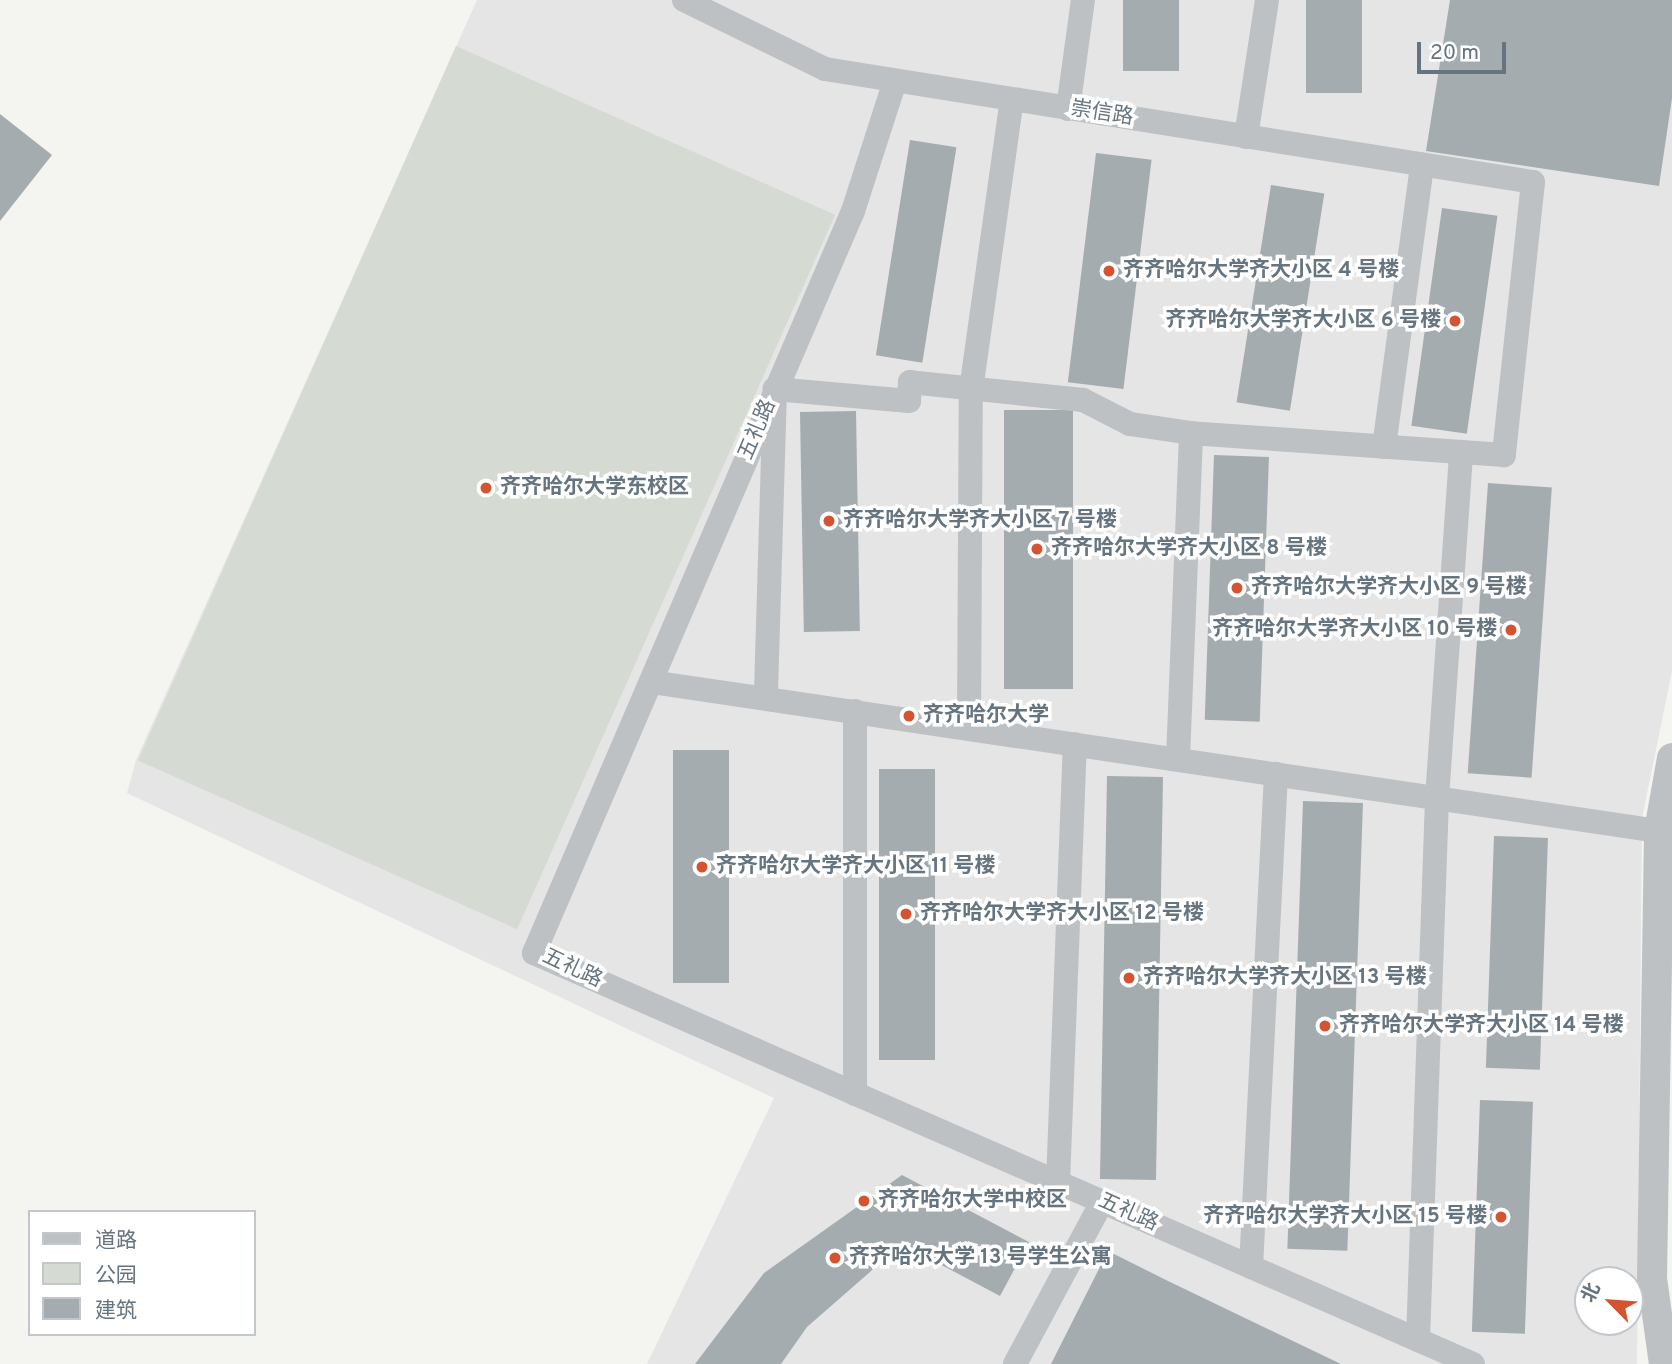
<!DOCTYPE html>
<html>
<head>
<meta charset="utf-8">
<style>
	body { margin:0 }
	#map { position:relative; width:1672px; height:1364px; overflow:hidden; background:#f4f4f0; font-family:Overpass,"Noto Sans SC",sans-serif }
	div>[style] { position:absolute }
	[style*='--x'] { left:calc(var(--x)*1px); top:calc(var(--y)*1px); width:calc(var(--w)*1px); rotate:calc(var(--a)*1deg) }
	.built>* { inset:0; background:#e4e5e4 }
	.green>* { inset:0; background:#d5dad2; transform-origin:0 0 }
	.building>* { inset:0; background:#a4acb0; transform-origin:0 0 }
	.minor>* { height:24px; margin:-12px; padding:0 12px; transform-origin:12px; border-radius:12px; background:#bdc1c4 }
	.tertiary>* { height:30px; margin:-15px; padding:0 15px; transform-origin:15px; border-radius:15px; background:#bdc1c4 }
	.dots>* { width:19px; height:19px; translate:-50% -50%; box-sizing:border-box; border:4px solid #fff; border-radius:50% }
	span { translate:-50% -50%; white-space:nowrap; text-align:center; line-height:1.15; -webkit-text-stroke:7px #fff; paint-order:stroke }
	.street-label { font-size:21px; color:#65747f }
	.poi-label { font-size:21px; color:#65747f; font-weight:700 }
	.left { translate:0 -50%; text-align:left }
	.right { translate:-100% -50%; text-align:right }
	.legend { position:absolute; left:28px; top:1210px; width:228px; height:126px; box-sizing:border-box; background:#fff; border:2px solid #c1c7cc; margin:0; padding:9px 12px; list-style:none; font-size:21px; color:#65747f }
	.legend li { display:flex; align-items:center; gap:14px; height:35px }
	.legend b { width:35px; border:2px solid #c1c7cc }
	.north { position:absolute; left:1574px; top:1266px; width:70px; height:70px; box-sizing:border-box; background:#fff; border:2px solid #c1c7cc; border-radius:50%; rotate:295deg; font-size:19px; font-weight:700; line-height:28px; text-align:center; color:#65747f }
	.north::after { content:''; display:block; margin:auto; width:24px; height:32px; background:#d45330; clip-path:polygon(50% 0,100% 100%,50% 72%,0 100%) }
	.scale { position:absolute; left:1417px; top:42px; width:89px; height:32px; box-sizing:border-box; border:4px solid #65747f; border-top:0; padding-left:9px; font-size:21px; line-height:24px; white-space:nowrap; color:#65747f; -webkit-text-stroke:5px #fff; paint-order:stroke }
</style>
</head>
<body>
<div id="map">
	<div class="built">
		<div style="clip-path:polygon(evenodd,477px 0,1672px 0,1672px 671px,1642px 818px,1637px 1364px,647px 1364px,774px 1098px,127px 793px,136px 760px,477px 0,1588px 1280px,1630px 1280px,1630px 1322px,1588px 1322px,1588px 1280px)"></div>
	</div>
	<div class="green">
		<div style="left:456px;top:46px;width:415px;height:782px;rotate:24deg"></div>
	</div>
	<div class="building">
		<div style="left:1123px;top:0;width:56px;height:71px"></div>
		<div style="left:1306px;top:0;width:56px;height:93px"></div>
		<div style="clip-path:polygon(1450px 0,1672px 0,1672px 98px,1659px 186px,1426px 151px)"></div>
		<div style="clip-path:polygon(0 114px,52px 155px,0 221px)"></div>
		<div style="left:910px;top:140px;width:47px;height:218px;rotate:9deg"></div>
		<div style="left:1096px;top:153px;width:56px;height:231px;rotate:7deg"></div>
		<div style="left:1271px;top:185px;width:54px;height:220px;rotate:9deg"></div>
		<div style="left:1442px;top:208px;width:56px;height:220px;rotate:8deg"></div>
		<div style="left:1004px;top:410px;width:69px;height:279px"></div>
		<div style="left:856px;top:411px;width:220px;height:56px;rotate:89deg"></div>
		<div style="left:1214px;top:455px;width:55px;height:265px;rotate:2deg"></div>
		<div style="left:1488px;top:483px;width:64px;height:291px;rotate:4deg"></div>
		<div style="left:729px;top:750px;width:233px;height:56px;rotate:90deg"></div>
		<div style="left:879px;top:769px;width:56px;height:291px"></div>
		<div style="left:1107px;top:776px;width:56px;height:403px;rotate:1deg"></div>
		<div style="left:1303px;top:801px;width:60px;height:448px;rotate:2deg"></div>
		<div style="left:1494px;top:836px;width:54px;height:232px;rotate:2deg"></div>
		<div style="left:1480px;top:1100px;width:53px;height:232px;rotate:2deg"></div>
		<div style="clip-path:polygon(902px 1175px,1029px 1242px,1000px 1296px,902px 1244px,807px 1327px,781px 1364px,695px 1364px,764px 1273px)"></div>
		<div style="clip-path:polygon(1108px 1251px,1168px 1281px,1341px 1364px,1051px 1364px)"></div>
	</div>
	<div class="minor">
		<div style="--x:684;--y:0;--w:157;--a:26.1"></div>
		<div style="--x:825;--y:69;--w:717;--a:9.07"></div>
		<div style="--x:1533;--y:182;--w:275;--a:96.1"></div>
		<div style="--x:1504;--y:455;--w:314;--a:-176"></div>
		<div style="--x:1191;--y:433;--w:62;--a:-171.6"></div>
		<div style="--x:1130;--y:424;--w:53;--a:-152.9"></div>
		<div style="--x:1083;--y:400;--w:174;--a:-174.1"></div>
		<div style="--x:910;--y:382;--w:19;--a:93"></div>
		<div style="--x:909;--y:401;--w:135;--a:-174.9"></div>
		<div style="--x:775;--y:389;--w:310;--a:91.7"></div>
		<div style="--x:895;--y:81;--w:137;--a:107.9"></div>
		<div style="--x:853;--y:211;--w:808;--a:113.26"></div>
		<div style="--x:534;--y:953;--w:1025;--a:23.64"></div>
		<div style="--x:1068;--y:109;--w:110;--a:-82.2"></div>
		<div style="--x:1246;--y:137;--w:139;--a:-81.3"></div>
		<div style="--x:1384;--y:447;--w:285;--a:-82.3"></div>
		<div style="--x:651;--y:682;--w:1019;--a:8.41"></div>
		<div style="--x:855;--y:711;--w:383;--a:90"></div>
		<div style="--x:969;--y:728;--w:338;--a:-89.7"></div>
		<div style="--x:971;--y:390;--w:293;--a:-82"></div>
		<div style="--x:1178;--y:759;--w:326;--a:-87.7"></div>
		<div style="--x:1058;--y:1183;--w:439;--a:-87.8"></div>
		<div style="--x:1251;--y:1267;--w:494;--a:-87.1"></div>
		<div style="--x:1418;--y:1340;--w:542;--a:-87.99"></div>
		<div style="--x:1437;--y:798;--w:347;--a:-86"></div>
		<div style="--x:1015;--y:1364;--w:184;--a:-61.8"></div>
	</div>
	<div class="tertiary">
		<div style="--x:1664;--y:1364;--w:86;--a:-98"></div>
		<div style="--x:1652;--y:1279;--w:448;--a:-89.1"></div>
		<div style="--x:1659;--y:831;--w:74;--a:-79.9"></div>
	</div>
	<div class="dots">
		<div style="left:1109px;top:271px;background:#d45330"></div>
		<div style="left:1455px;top:321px;background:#d45330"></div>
		<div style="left:486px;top:488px;background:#d45330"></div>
		<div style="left:829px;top:521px;background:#d45330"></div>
		<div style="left:1037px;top:549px;background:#d45330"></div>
		<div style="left:1237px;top:588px;background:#d45330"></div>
		<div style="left:1511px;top:630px;background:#d45330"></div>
		<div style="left:909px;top:716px;background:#d45330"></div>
		<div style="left:702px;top:867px;background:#d45330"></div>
		<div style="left:906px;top:914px;background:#d45330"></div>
		<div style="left:1129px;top:978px;background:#d45330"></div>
		<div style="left:1325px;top:1026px;background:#d45330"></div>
		<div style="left:864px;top:1201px;background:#d45330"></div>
		<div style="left:1501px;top:1217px;background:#d45330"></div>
		<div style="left:835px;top:1258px;background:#d45330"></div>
	</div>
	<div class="street-label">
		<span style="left:1102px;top:114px;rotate:9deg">崇信路</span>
		<span style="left:758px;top:430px;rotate:-67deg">五礼路</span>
		<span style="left:572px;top:969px;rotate:25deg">五礼路</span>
		<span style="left:1128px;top:1213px;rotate:24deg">五礼路</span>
	</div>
	<div class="poi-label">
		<span class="left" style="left:1123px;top:271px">齐齐哈尔大学齐大小区 4 号楼</span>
		<span class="right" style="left:1441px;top:321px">齐齐哈尔大学齐大小区 6 号楼</span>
		<span class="left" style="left:500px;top:488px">齐齐哈尔大学东校区</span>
		<span class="left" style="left:843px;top:521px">齐齐哈尔大学齐大小区 7 号楼</span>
		<span class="left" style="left:1051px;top:549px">齐齐哈尔大学齐大小区 8 号楼</span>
		<span class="left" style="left:1251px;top:588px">齐齐哈尔大学齐大小区 9 号楼</span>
		<span class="right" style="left:1497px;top:630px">齐齐哈尔大学齐大小区 10 号楼</span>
		<span class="left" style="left:923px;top:716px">齐齐哈尔大学</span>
		<span class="left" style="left:716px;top:867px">齐齐哈尔大学齐大小区 11 号楼</span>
		<span class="left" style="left:920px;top:914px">齐齐哈尔大学齐大小区 12 号楼</span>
		<span class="left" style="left:1143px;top:978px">齐齐哈尔大学齐大小区 13 号楼</span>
		<span class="left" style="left:1339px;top:1026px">齐齐哈尔大学齐大小区 14 号楼</span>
		<span class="left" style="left:878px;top:1201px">齐齐哈尔大学中校区</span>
		<span class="right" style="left:1487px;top:1217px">齐齐哈尔大学齐大小区 15 号楼</span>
		<span class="left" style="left:849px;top:1258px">齐齐哈尔大学 13 号学生公寓</span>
	</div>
	<ul class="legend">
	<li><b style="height:9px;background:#bdc1c4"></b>道路</li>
	<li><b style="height:19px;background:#d5dad2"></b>公园</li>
	<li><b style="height:19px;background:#a4acb0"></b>建筑</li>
	</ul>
	<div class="north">北</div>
	<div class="scale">20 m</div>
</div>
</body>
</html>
